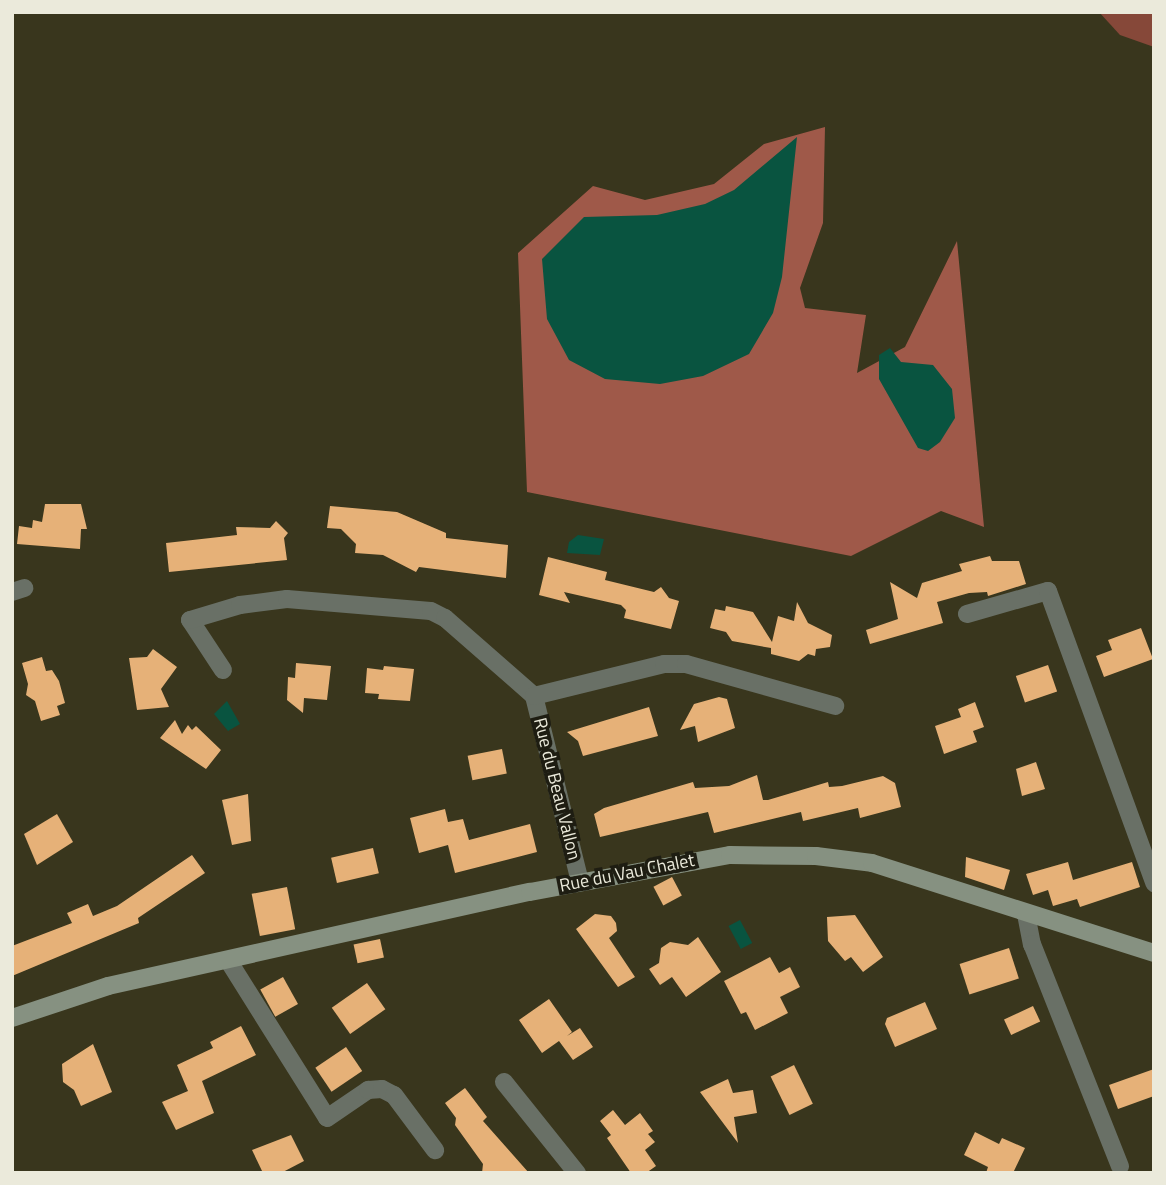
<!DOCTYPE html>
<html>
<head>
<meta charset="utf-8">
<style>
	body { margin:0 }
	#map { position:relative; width:1166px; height:1185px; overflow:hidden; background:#39361d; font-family:"Titillium Web",sans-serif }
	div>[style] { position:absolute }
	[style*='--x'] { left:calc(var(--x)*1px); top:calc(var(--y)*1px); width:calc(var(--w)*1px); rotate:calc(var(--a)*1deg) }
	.green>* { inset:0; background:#864839 }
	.forest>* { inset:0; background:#9f5949 }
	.water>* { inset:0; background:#095440; transform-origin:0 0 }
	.building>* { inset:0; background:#e6b178; transform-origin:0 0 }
	.street>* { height:18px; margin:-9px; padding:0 9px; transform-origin:9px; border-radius:9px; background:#697066 }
	.secondary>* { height:18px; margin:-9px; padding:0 9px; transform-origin:9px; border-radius:9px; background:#869181 }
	span { translate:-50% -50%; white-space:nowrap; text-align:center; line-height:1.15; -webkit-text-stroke:7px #1e1d12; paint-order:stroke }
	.street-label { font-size:18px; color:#ebeadb }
	.frame { position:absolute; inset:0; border:14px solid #ebeadb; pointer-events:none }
</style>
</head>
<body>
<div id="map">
	<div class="green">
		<div style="clip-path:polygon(1099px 12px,1154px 12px,1154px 47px,1120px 35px)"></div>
	</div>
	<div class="forest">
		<div style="clip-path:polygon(825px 127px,823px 223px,800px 288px,805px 308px,866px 315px,857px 373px,905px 347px,957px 241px,984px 527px,941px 511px,851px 556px,527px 492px,518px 253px,593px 186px,645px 200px,714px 184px,764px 144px)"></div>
	</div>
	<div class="water">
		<div style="clip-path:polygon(797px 137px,782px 277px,773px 313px,749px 354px,703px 376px,660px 384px,605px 379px,569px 360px,547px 319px,542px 259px,584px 217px,657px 215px,705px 204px,734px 190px)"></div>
		<div style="clip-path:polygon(890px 348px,901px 362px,933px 365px,952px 389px,955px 418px,940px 442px,928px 451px,918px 448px,879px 379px,879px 355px)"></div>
		<div style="clip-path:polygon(578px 535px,604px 539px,600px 555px,567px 553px,569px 542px)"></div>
		<div style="clip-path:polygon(227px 701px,240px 724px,228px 731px,214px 714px)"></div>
		<div style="left:740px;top:920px;width:26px;height:13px;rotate:62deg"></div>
	</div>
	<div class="building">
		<div style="clip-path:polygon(45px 504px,81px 504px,87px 529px,81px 529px,80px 549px,17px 544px,19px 526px,32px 528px,33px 520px,42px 522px)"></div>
		<div style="clip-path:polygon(330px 506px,397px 512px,446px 533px,446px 538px,508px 545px,506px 578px,419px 567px,416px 572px,383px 555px,355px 553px,356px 544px,341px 529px,327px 528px)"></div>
		<div style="clip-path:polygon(276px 521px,288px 533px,284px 538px,287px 560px,169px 572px,166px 543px,237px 535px,236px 527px,270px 528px)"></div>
		<div style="clip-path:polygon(990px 556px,992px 561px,1019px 561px,1026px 584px,988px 596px,987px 592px,969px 593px,937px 602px,943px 623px,870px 644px,866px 630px,898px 619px,890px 582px,917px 598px,922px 583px,962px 571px,959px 564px)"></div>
		<div style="clip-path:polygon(548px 557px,607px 572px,605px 580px,654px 592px,661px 587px,669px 598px,679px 601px,671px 629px,624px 618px,626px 610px,621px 605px,564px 592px,570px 603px,539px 595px)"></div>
		<div style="clip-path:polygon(797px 602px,808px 623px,832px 635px,830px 647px,816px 649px,815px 656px,808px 654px,799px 661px,771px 654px,771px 648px,732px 641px,726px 632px,710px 628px,715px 609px,725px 611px,726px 606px,753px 612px,772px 642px,778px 616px,794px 621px)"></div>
		<div style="clip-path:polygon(1141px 628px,1153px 659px,1104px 677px,1096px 656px,1112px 650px,1108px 640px)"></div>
		<div style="clip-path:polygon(153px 649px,177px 667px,161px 689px,169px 707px,137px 710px,129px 658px,147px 657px)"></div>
		<div style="clip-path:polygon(42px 657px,46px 671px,52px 670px,59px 681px,65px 703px,57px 706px,60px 715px,41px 721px,35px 701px,26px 695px,28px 684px,22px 663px)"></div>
		<div style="clip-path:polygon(296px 663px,331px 666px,327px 700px,304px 698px,303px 713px,287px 700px,288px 677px,295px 678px)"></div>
		<div style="left:1048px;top:665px;width:28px;height:34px;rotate:71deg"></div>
		<div style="clip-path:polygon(384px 666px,414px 669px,410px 701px,378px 699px,379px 694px,365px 693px,367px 668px,383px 670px)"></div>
		<div style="clip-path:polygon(719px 697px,727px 699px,735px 728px,698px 742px,695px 726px,680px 730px,694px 704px)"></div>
		<div style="clip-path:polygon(975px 702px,984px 727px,973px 731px,977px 742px,944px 754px,935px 726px,961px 717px,958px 709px)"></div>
		<div style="clip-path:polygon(649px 707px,658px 736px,583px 756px,578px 741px,567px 732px)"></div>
		<div style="clip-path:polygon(175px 720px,182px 734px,188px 725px,192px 730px,196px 726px,221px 750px,206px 769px,160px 738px)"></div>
		<div style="left:502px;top:749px;width:25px;height:35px;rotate:79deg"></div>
		<div style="clip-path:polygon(1036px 762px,1045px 789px,1022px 796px,1016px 769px)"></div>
		<div style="clip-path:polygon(757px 775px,763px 800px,768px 800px,828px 782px,829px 787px,842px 786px,883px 776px,895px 783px,901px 807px,860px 818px,858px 808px,803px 821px,801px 812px,714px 833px,708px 812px,600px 837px,594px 814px,604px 808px,693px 782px,695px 788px,729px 786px)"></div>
		<div style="clip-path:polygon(248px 794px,251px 841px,232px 845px,222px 800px)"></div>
		<div style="clip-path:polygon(445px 809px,448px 822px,463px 819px,469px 840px,530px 824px,537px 852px,455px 873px,448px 845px,419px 853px,410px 818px)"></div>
		<div style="clip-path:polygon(57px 814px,73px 842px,37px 865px,24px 834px)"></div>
		<div style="left:373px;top:848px;width:26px;height:43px;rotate:77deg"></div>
		<div style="clip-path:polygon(192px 855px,205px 873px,138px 918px,139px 923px,12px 976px,12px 946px,72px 923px,67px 913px,88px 904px,93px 916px,117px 906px)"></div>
		<div style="clip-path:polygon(966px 857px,1010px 870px,1004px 890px,965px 877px)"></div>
		<div style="clip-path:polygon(1068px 862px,1073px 880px,1132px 862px,1140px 887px,1080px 907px,1077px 899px,1053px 906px,1048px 890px,1033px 895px,1026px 874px)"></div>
		<div style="left:672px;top:877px;width:21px;height:21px;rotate:62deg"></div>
		<div style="left:287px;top:887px;width:43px;height:36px;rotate:79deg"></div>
		<div style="clip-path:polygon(595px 914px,611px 916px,616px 923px,617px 931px,609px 938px,635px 977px,618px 987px,576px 929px)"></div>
		<div style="clip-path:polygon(855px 915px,883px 957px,863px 972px,851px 957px,845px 961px,828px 941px,827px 917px)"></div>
		<div style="clip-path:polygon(698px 937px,721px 972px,686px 997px,672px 977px,660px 985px,649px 969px,659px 963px,661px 948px,670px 942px,688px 945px)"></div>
		<div style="left:380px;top:939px;width:19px;height:27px;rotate:78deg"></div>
		<div style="left:1009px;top:948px;width:32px;height:52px;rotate:72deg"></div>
		<div style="clip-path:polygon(770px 957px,779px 973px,790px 967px,800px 987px,780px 997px,788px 1013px,755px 1030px,746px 1012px,741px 1014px,724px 981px)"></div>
		<div style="left:283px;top:977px;width:31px;height:26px;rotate:61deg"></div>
		<div style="left:367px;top:983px;width:32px;height:43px;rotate:55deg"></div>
		<div style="clip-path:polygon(549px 999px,572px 1032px,567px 1036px,580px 1028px,593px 1047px,573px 1060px,559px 1041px,542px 1053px,519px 1020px)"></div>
		<div style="clip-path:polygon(925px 1002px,937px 1029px,895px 1047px,885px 1024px,887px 1018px)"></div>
		<div style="left:1033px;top:1006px;width:17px;height:32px;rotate:65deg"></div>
		<div style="clip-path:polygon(241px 1026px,256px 1055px,202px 1081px,214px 1113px,176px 1130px,162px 1102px,188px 1091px,177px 1065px,213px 1048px,210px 1042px)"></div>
		<div style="clip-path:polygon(93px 1044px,112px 1092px,81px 1106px,74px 1090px,63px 1082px,62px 1064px)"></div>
		<div style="left:346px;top:1047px;width:29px;height:37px;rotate:56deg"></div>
		<div style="left:794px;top:1065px;width:43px;height:26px;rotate:64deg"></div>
		<div style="clip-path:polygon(1154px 1069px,1154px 1096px,1118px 1109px,1109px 1085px)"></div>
		<div style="clip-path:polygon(728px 1079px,733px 1093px,753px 1090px,757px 1113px,734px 1117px,738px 1143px,700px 1092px)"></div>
		<div style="clip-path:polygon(465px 1088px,487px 1117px,483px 1121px,529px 1173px,482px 1173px,483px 1164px,455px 1125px,456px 1118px,445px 1103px)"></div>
		<div style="clip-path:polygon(613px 1110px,625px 1125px,640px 1113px,653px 1131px,648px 1134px,655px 1142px,645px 1150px,656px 1166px,646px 1173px,631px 1173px,607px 1138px,611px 1135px,600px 1121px)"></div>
		<div style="clip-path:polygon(975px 1132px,999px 1144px,1002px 1138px,1025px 1148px,1013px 1173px,986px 1173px,988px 1167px,964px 1155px)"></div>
		<div style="clip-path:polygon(291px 1135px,304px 1161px,281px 1173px,263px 1173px,252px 1150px)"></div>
	</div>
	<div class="street">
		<div style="--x:12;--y:592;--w:13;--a:-18"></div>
		<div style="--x:967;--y:614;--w:84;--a:-15.9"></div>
		<div style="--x:1048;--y:591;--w:311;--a:70"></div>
		<div style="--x:223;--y:670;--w:60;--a:-123.4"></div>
		<div style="--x:190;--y:620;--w:52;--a:-16.7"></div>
		<div style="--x:240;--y:605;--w:47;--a:-7.3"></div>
		<div style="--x:287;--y:599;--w:144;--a:4.8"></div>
		<div style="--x:431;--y:611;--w:16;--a:27"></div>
		<div style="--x:445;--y:618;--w:118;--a:41.2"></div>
		<div style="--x:534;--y:696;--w:192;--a:76.1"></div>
		<div style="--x:534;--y:696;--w:134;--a:-13.8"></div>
		<div style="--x:664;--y:664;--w:22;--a:0"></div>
		<div style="--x:686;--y:664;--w:155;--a:15.7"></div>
		<div style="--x:1026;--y:914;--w:31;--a:79"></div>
		<div style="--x:1032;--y:944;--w:239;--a:68.4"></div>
		<div style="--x:228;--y:960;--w:186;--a:57.9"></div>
		<div style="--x:327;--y:1118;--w:50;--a:-34.3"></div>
		<div style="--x:368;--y:1090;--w:14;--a:-4"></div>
		<div style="--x:382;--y:1089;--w:13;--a:27"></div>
		<div style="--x:394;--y:1095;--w:69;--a:53.3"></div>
		<div style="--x:504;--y:1082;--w:117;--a:51.3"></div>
	</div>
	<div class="secondary">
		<div style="--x:12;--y:1018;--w:101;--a:-18.4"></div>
		<div style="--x:108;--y:986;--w:432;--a:-12.6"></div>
		<div style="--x:530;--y:892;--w:203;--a:-10.5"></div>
		<div style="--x:730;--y:855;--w:86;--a:0.7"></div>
		<div style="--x:816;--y:856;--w:56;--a:7.1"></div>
		<div style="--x:872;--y:863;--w:296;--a:17.7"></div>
	</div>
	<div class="street-label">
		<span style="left:557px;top:789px;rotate:76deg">Rue du Beau Vallon</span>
		<span style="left:627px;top:873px;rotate:-11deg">Rue du Vau Chalet</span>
	</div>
	<div class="frame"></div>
</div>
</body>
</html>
